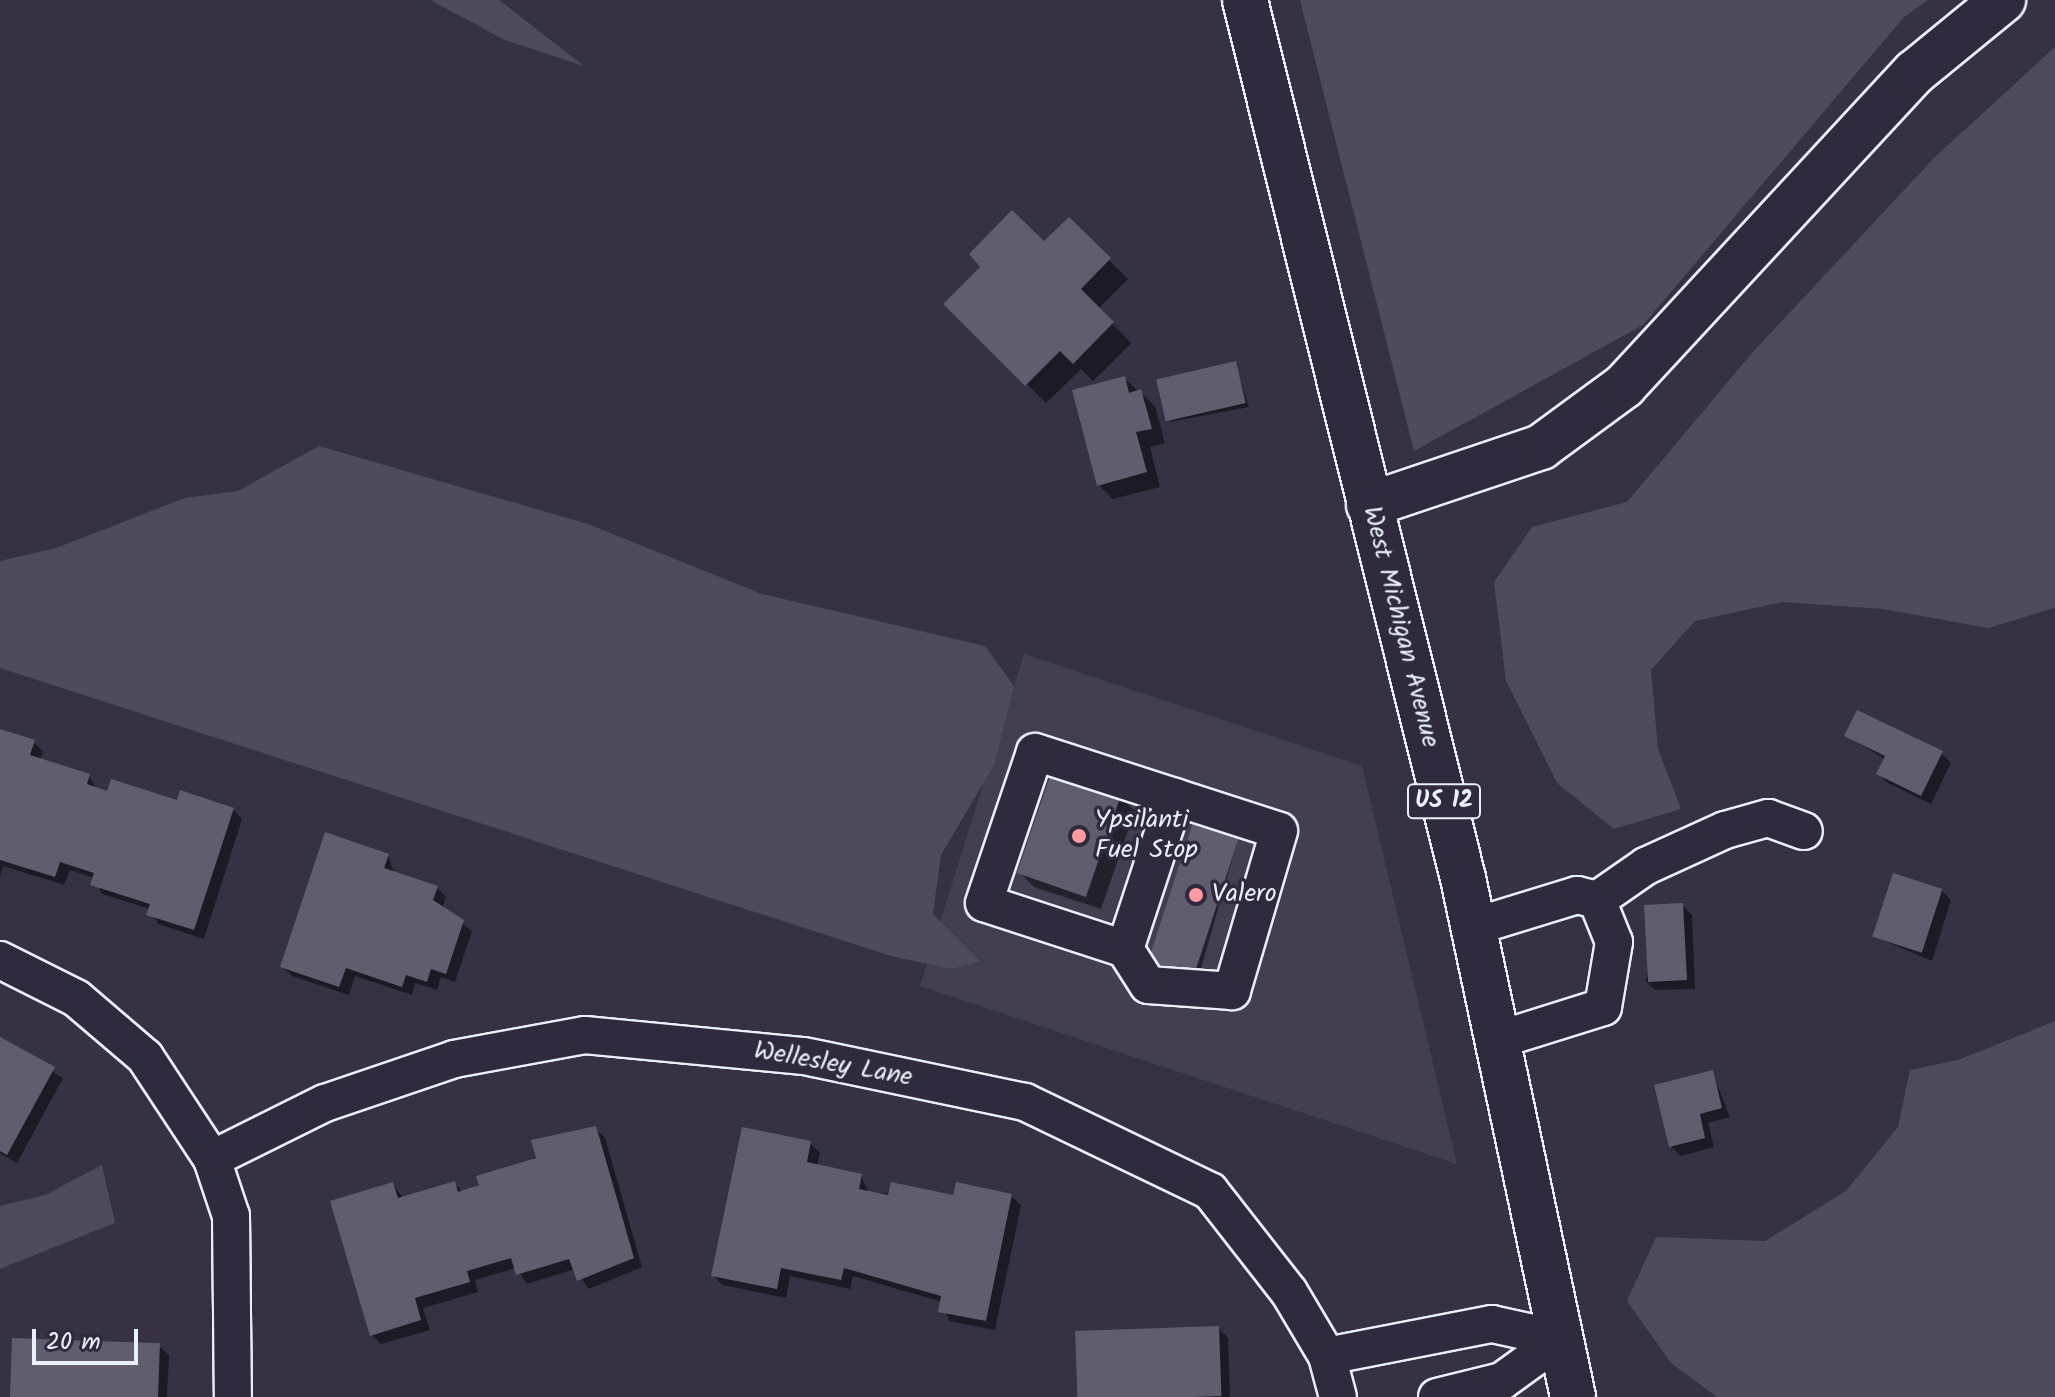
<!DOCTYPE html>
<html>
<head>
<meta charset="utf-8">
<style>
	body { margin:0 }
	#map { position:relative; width:2055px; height:1397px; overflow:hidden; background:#363244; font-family:Kalam,sans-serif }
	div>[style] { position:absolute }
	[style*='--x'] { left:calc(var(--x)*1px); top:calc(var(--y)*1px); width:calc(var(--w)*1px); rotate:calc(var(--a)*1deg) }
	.built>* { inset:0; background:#433f51 }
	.green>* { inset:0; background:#4d4b5c }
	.shadow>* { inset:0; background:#0007 }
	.building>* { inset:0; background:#605e6e; transform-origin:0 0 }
	.roads { filter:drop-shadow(2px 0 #e8f1f8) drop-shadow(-2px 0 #e8f1f8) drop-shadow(0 2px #e8f1f8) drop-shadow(0 -2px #e8f1f8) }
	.minor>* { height:36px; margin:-18px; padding:0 18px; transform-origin:18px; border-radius:18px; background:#2f2a3d }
	.highway>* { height:44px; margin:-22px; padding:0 22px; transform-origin:22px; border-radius:22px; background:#2f2a3d }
	.dots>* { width:22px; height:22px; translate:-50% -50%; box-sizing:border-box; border:4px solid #2f2a3d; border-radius:50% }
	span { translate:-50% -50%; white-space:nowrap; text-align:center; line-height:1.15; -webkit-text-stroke:7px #2f2a3d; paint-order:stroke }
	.shield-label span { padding:2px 6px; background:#2f2a3d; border:2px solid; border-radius:6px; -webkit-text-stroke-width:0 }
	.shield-label { font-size:24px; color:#e8f1f8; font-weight:700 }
	.street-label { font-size:26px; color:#e8f1f8 }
	.poi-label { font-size:26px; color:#e8f1f8 }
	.left { translate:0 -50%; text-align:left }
	.scale { position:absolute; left:32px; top:1329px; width:106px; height:36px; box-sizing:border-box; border:4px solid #e8f1f8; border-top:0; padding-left:10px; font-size:24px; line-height:28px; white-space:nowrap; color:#e8f1f8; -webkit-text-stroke:6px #2f2a3d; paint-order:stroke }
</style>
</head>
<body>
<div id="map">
	<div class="built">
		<div style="clip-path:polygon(1024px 654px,1362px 766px,1457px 1164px,920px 986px)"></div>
	</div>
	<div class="green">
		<div style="clip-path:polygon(430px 0,499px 0,584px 66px,505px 40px)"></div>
		<div style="clip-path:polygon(1300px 0,1928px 0,1904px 17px,1643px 325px,1414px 451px)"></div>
		<div style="clip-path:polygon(2055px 47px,2055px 608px,1988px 628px,1883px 609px,1782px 602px,1695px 621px,1651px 670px,1658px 749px,1681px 809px,1614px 829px,1557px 783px,1506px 681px,1494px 582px,1532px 527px,1627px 502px,1752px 353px,1935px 157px)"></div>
		<div style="clip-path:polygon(319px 446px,588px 524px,762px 594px,985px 646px,1014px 686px,994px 765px,941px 855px,933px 914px,980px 961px,952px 969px,891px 956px,0 668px,0 561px,56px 548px,185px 498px,238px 491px)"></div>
		<div style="clip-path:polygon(2055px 1021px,2055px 1397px,1717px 1397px,1671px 1363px,1627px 1301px,1656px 1237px,1765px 1241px,1846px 1191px,1898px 1127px,1910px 1070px,1958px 1060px)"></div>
		<div style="clip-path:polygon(102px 1165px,115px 1223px,0 1269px,0 1206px,45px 1195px)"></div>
	</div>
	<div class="shadow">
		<div style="clip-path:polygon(1069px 220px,1128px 279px,1098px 309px,1131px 343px,1093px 381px,1081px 369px,1046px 403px,946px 304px,1044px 244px)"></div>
		<div style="clip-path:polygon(1235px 363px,1249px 407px,1169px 422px)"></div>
		<div style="clip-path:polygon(1124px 378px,1155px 406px,1165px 443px,1150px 447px,1160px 487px,1113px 499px,1099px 485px)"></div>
		<div style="clip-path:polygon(0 731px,33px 742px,43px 751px,40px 760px,89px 776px,97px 790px,233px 809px,242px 819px,204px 939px,158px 924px,150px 909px,102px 894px,94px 878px,70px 870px,64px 885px,3px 866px,0 876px)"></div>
		<div style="clip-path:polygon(1847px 736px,1941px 753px,1951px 763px,1931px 804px,1888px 783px,1878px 773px,1885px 759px)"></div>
		<div style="clip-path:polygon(1120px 796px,1135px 811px,1101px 909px,1034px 887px,1019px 872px)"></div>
		<div style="clip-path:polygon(1238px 839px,1198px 979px,1154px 964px)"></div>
		<div style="clip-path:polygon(388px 855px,394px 873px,437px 888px,446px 897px,442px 908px,472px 931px,455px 982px,441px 977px,437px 990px,415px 983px,412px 995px,355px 976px,349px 995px,292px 976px,282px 967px)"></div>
		<div style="clip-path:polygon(1941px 890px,1951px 900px,1932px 961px,1875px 937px)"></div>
		<div style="clip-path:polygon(1683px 906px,1692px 915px,1695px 989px,1655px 990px,1645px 981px)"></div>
		<div style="clip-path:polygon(0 1039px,63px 1078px,17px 1163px,0 1153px)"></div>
		<div style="clip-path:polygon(1712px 1072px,1730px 1117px,1708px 1123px,1714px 1147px,1681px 1156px,1671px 1146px)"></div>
		<div style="clip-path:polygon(595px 1128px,605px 1138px,642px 1267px,589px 1289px,575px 1269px,527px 1284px,516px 1268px,475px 1280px,478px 1292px,423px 1308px,430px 1330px,381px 1344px,372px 1335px,393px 1184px,403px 1198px,454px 1183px,463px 1192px)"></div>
		<div style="clip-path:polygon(810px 1143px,820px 1153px,817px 1166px,861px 1176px,869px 1193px,1011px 1196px,1021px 1205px,995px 1330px,949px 1321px,942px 1302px,853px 1276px,850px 1289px,790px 1276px,786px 1298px,723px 1285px,713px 1275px)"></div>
		<div style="clip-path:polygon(1218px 1328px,1228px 1338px,1230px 1397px,1080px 1395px)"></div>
		<div style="clip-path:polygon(159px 1346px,169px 1355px,167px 1397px,12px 1397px)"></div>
	</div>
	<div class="building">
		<div style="clip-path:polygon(1012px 210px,1044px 241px,1069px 217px,1111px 258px,1081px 289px,1114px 322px,1073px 364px,1060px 351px,1025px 386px,943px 304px,980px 267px,969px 254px)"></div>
		<div style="left:1236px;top:361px;width:43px;height:82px;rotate:77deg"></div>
		<div style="clip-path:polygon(1125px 376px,1129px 393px,1141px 389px,1152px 429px,1136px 432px,1147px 472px,1097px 486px,1072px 390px)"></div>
		<div style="clip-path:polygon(1857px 710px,1943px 751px,1921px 796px,1876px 774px,1885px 756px,1844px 736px)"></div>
		<div style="clip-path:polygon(0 729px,35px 740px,30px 755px,90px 774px,87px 784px,107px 791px,111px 779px,177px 800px,180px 790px,234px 808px,194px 930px,146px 915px,150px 904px,90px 885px,94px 873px,60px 862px,55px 877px,0 860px)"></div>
		<div style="left:1052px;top:771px;width:73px;height:108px;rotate:19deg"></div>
		<div style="left:1193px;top:823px;width:48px;height:145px;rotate:18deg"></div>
		<div style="clip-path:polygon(325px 832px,389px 854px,384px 868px,438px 886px,433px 900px,464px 920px,446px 974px,431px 969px,427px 982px,406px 975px,402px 987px,346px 968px,339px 987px,280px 967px)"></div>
		<div style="left:1893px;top:873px;width:52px;height:67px;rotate:18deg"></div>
		<div style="left:1683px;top:903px;width:77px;height:39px;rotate:87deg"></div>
		<div style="clip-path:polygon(0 1037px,55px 1067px,7px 1155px,0 1151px)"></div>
		<div style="clip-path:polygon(1713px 1070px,1722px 1108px,1700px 1114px,1705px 1138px,1669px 1147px,1654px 1085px)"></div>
		<div style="clip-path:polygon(596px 1126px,634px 1258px,577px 1281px,569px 1259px,516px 1275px,511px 1258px,467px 1271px,470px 1282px,415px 1298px,421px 1320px,370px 1336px,330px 1201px,393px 1182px,398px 1198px,455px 1181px,458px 1192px,479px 1185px,476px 1176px,536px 1158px,531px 1140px)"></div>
		<div style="clip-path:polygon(742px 1127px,811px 1141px,807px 1162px,862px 1174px,859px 1189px,888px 1195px,891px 1182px,953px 1195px,956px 1182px,1012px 1194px,986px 1321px,938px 1312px,941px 1296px,844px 1268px,841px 1280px,781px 1268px,777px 1289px,711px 1276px)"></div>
		<div style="left:1219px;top:1326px;width:70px;height:144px;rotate:88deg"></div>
		<div style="left:12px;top:1338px;width:148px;height:59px;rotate:2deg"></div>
	</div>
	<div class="roads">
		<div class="minor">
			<div style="--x:1035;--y:752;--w:256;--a:17.9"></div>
			<div style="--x:1279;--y:831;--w:167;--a:106.4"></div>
			<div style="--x:1232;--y:991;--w:84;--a:-175.9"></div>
			<div style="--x:1148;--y:985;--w:43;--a:-122.6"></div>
			<div style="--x:1125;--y:949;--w:148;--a:-161.9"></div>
			<div style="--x:984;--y:903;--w:159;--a:-71.3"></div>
			<div style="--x:1597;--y:900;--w:60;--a:-34.8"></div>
			<div style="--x:1646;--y:866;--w:87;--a:-24.5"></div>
			<div style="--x:1725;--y:830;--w:45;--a:-15.6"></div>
			<div style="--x:1768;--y:818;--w:38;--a:20"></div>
			<div style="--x:1473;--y:927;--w:109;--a:-17.1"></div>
			<div style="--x:1577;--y:895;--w:21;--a:14"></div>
			<div style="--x:1597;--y:900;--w:45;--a:68"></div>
			<div style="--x:1614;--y:942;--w:66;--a:99.6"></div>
			<div style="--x:1603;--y:1007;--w:110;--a:162.6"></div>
			<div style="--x:1125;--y:949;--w:160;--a:-71.8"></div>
			<div style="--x:0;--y:960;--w:85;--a:26.6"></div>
			<div style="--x:76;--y:998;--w:91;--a:40.5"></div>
			<div style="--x:145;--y:1057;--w:122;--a:56.7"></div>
			<div style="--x:212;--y:1159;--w:60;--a:71.6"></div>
			<div style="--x:231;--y:1216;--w:181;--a:89.4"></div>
			<div style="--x:212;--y:1159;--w:126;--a:-26.4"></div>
			<div style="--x:325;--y:1103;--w:136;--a:-18.8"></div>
			<div style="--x:454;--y:1059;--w:133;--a:-10.4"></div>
			<div style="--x:585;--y:1035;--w:220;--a:5.5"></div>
			<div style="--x:804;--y:1056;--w:226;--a:11.8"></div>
			<div style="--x:1025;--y:1102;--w:205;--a:25.7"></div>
			<div style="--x:1210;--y:1191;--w:128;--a:52"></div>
			<div style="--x:1289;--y:1292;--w:74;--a:59.3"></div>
			<div style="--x:1327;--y:1356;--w:42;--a:75"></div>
			<div style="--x:1327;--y:1356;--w:168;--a:-11"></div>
			<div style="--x:1492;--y:1324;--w:70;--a:12.4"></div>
			<div style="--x:1437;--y:1397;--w:67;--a:-13.8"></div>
			<div style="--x:1502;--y:1381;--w:72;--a:-35.9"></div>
		</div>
		<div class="highway">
			<div style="--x:1245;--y:0;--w:905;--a:76.06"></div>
			<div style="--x:1463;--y:878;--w:531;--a:78.03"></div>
			<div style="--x:1369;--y:505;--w:182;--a:-18.6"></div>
			<div style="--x:1541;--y:447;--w:103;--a:-36.3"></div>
			<div style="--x:1624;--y:386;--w:428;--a:-47.2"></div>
			<div style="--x:1915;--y:72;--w:114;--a:-39.3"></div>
		</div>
	</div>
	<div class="dots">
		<div style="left:1079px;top:836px;background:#ff9aa2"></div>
		<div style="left:1196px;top:895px;background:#ff9aa2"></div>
	</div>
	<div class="shield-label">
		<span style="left:1444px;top:801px">US 12</span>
	</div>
	<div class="street-label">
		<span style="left:1400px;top:627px;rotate:76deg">West Michigan Avenue</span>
		<span style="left:833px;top:1065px;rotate:10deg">Wellesley Lane</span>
	</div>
	<div class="poi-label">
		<span class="left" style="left:1095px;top:836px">Ypsilanti<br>Fuel Stop</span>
		<span class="left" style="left:1212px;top:895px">Valero</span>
	</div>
	<div class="scale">20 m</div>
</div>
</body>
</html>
